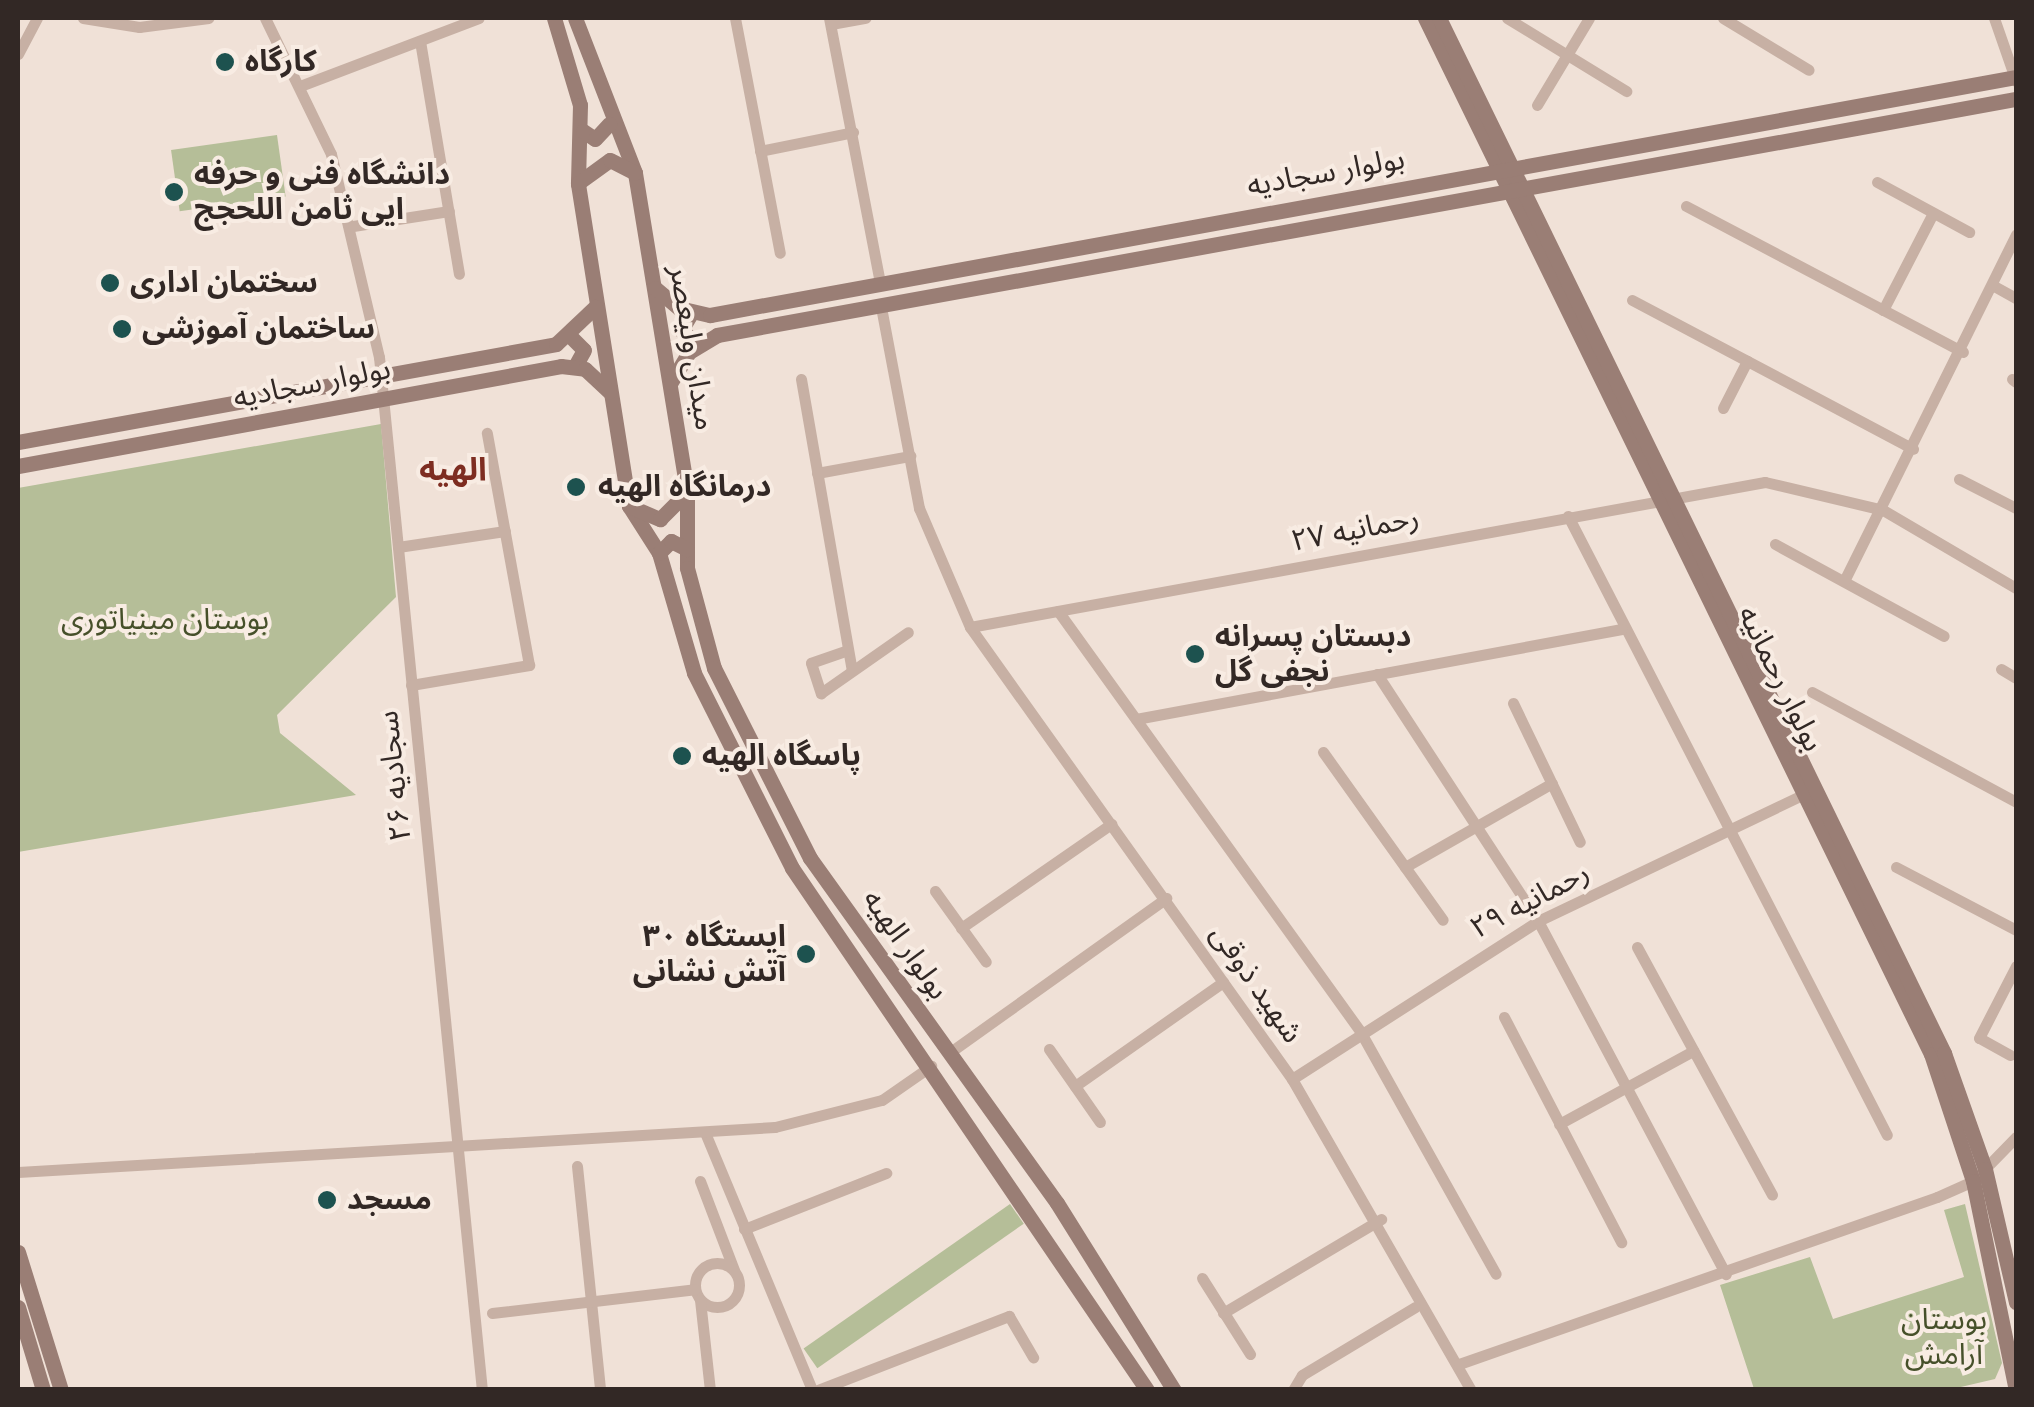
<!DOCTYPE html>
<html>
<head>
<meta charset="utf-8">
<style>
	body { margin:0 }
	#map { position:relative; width:2034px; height:1407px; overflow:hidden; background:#f0e1d7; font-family:"Nunito Sans","Noto Sans Arabic",sans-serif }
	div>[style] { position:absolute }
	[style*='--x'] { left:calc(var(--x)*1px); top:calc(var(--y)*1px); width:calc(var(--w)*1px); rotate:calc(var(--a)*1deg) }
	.green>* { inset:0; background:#b5be98; transform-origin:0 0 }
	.minor>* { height:11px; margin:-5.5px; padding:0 5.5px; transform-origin:5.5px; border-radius:5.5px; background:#c7b0a4 }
	.minor>.ring { margin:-5.5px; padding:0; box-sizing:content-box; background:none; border:11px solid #c7b0a4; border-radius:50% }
	.secondary>* { height:15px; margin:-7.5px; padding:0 7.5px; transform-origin:7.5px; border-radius:7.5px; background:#9a7e75 }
	.dots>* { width:28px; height:28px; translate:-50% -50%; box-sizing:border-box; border:5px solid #f8ece3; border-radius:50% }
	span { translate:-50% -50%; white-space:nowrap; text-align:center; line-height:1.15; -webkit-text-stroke:8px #f8ece3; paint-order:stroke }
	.poi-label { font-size:30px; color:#322825; font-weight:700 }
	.left { translate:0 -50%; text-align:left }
	.right { translate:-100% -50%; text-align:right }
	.street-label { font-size:30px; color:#322825 }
	.park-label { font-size:30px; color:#46502a }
	.neighbourhood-label { font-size:32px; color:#7e2d21; font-weight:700 }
	.frame { position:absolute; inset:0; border:20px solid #322825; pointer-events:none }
</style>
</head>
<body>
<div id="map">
	<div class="green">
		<div style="left:277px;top:135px;width:62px;height:107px;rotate:82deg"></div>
		<div style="clip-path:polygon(381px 424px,396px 597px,277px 715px,280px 733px,356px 795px,18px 852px,18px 488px)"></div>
		<div style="left:1010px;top:1204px;width:24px;height:252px;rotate:55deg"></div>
		<div style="clip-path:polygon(1965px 1204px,2002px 1363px,1995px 1379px,1948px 1390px,1754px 1389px,1720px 1285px,1810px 1257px,1833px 1319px,1964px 1277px,1944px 1210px)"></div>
	</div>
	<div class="minor">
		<div style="--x:83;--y:18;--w:57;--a:9.1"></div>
		<div style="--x:139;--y:27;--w:70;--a:-7.4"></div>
		<div style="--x:265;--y:18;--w:151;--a:64.1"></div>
		<div style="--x:331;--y:154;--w:209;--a:76.7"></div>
		<div style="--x:379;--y:357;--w:1038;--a:84.31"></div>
		<div style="--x:735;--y:18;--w:239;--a:79.2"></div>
		<div style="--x:829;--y:18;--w:270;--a:79.1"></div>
		<div style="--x:1507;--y:18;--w:140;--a:31.5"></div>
		<div style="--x:1723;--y:18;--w:100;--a:31.2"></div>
		<div style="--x:1994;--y:18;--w:67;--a:70.8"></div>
		<div style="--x:831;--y:24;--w:35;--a:-10"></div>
		<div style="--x:420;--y:41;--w:236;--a:80.5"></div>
		<div style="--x:18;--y:54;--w:41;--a:-62.2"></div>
		<div style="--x:300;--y:86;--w:191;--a:-20.8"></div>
		<div style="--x:1537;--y:105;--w:101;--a:-59.1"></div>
		<div style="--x:760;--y:151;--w:95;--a:-11.5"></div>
		<div style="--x:1877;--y:182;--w:105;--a:28.5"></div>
		<div style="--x:1686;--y:206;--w:313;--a:27.8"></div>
		<div style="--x:353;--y:226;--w:97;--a:-8.9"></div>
		<div style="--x:1994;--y:286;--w:25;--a:29"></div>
		<div style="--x:1632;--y:300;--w:318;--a:27.9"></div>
		<div style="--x:881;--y:307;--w:205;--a:79.3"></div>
		<div style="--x:919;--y:508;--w:129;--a:66.8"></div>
		<div style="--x:970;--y:627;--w:555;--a:54.53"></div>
		<div style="--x:1292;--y:1079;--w:359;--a:60.1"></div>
		<div style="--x:1883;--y:310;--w:109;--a:-62.7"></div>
		<div style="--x:801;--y:379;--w:296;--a:80.1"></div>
		<div style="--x:2012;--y:379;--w:5;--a:37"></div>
		<div style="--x:1723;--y:408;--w:53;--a:-62.9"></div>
		<div style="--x:817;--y:473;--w:95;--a:-10.4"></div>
		<div style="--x:1959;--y:479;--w:64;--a:27"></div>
		<div style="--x:1568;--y:516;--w:696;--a:62.74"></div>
		<div style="--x:1775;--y:544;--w:192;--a:28.6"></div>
		<div style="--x:398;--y:547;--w:108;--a:-8.5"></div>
		<div style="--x:1844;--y:581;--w:387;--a:-63.6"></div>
		<div style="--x:1058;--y:611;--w:517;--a:54.28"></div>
		<div style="--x:1360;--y:1031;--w:278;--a:60.8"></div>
		<div style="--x:970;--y:627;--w:808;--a:-10.34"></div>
		<div style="--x:1765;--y:482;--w:121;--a:13.3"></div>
		<div style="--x:1883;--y:510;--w:154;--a:30.4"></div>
		<div style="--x:848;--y:650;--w:39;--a:161"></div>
		<div style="--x:811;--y:663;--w:32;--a:72"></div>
		<div style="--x:821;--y:693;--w:106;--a:-35"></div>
		<div style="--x:2001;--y:669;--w:17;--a:31"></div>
		<div style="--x:1377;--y:674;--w:295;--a:56.9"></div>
		<div style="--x:1538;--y:921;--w:400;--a:62"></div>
		<div style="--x:411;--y:685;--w:120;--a:-9.6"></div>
		<div style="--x:529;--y:665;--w:236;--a:-100.3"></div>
		<div style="--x:1812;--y:692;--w:232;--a:28.3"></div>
		<div style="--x:1513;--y:703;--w:154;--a:64.3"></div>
		<div style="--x:1136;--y:719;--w:494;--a:-10.5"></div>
		<div style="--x:1323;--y:752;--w:206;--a:54.5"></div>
		<div style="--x:1405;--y:867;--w:169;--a:-29.7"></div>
		<div style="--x:1896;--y:867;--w:136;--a:27.7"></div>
		<div style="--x:935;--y:891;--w:87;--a:54.3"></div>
		<div style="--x:961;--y:928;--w:183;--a:-34.7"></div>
		<div style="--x:1637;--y:947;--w:282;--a:61.4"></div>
		<div style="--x:1504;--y:1017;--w:254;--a:62.5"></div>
		<div style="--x:1049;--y:1049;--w:89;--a:55.1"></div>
		<div style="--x:949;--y:1053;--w:267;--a:-35.5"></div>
		<div style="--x:2010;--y:1055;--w:35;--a:-151"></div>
		<div style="--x:1979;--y:1038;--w:81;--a:-62.8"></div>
		<div style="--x:1292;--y:1079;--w:292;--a:-32.7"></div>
		<div style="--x:1538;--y:921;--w:297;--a:-25.5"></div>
		<div style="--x:1075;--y:1086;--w:181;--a:-35.1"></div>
		<div style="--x:1559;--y:1124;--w:153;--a:-28.6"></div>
		<div style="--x:706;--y:1135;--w:276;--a:67.4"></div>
		<div style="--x:577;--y:1166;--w:225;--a:84.1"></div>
		<div style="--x:18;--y:1172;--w:758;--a:-3.4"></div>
		<div style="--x:775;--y:1127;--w:110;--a:-14.2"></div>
		<div style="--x:882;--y:1100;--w:60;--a:-34.8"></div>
		<div style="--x:700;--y:1181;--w:95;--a:69.1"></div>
		<div style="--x:744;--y:1229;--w:153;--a:-21.5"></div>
		<div class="ring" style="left:695px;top:1263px;width:33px;height:33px"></div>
		<div style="--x:1202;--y:1278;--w:90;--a:57.7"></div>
		<div style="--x:700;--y:1300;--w:91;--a:83.7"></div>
		<div style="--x:492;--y:1313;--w:204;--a:-6.7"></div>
		<div style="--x:1223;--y:1313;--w:184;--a:-30.7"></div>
		<div style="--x:1459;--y:1364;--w:506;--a:-19.26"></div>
		<div style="--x:1937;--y:1197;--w:39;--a:-24"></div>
		<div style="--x:1973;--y:1181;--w:62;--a:-45.7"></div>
		<div style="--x:818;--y:1390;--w:205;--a:-21.2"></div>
		<div style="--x:1009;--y:1316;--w:48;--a:59.7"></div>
		<div style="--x:1293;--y:1390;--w:17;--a:-59"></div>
		<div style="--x:1302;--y:1375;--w:132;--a:-31"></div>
	</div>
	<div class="secondary">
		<div style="--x:554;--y:18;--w:91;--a:73.4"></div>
		<div style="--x:580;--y:105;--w:79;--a:91.5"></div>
		<div style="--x:578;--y:184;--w:326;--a:81"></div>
		<div style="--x:629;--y:506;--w:56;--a:57.4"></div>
		<div style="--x:659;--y:553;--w:125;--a:73.7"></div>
		<div style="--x:694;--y:673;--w:218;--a:63.3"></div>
		<div style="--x:792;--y:868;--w:631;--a:55.78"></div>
		<div style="--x:575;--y:18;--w:166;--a:68.8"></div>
		<div style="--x:635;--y:173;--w:323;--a:80.7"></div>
		<div style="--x:687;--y:492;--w:76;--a:90"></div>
		<div style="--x:687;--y:568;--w:104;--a:74.9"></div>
		<div style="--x:714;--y:668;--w:213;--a:63.2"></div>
		<div style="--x:810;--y:858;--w:424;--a:54.4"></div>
		<div style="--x:1057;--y:1203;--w:221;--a:58"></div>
		<div style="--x:1425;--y:18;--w:1153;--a:63.97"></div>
		<div style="--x:1931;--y:1054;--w:134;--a:71.7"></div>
		<div style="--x:1973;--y:1181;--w:213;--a:78.4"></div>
		<div style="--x:1439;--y:18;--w:1152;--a:63.99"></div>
		<div style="--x:1944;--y:1053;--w:123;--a:70.5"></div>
		<div style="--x:1985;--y:1169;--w:137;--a:76.9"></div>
		<div style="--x:583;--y:131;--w:14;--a:34"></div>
		<div style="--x:595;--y:139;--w:21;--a:-47"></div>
		<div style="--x:578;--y:183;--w:39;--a:-36"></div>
		<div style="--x:610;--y:160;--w:28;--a:27"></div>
		<div style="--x:655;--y:288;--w:31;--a:40"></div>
		<div style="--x:679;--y:308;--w:32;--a:13"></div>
		<div style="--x:710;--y:315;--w:1328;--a:-10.33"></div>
		<div style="--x:692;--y:312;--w:21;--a:121"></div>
		<div style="--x:681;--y:330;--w:21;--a:41"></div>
		<div style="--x:571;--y:337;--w:18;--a:45"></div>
		<div style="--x:584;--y:350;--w:18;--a:119"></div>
		<div style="--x:671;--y:382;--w:35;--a:-59"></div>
		<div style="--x:689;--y:352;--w:33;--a:-31"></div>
		<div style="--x:717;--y:335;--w:1320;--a:-10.3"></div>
		<div style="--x:18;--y:442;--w:547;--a:-10.32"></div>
		<div style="--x:556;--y:344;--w:54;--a:-43.5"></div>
		<div style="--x:18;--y:466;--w:552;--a:-10.43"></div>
		<div style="--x:561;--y:366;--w:24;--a:7"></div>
		<div style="--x:585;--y:369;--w:33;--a:43"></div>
		<div style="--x:629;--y:506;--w:34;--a:23"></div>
		<div style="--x:660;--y:519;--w:38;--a:-45"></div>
		<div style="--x:659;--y:553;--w:17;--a:-45"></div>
		<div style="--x:671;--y:541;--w:18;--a:27"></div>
		<div style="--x:18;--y:1252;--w:145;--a:72.7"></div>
		<div style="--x:18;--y:1307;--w:87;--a:73.2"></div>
	</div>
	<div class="dots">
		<div style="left:225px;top:62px;background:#1d524f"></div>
		<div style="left:174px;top:192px;background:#1d524f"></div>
		<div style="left:110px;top:283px;background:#1d524f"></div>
		<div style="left:122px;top:329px;background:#1d524f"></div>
		<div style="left:576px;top:487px;background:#1d524f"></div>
		<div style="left:1195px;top:654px;background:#1d524f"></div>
		<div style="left:682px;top:756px;background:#1d524f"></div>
		<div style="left:806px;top:954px;background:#1d524f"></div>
		<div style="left:327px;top:1200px;background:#1d524f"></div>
	</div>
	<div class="poi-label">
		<span class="left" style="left:245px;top:62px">کارگاه</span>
		<span class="left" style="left:194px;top:192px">دانشگاه فنی و حرفه<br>ایی ثامن اللحجج</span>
		<span class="left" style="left:130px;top:283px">سختمان اداری</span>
		<span class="left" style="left:142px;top:329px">ساختمان آموزشی</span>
		<span class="left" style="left:598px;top:487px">درمانگاه الهیه</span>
		<span class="left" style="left:1215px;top:654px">دبستان پسرانه<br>نجفی گل</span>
		<span class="left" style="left:702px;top:756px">پاسگاه الهیه</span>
		<span class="right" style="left:786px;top:954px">ایستگاه ۳۰<br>آتش نشانی</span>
		<span class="left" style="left:347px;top:1200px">مسجد</span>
	</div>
	<div class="street-label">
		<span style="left:1326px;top:173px;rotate:-10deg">بولوار سجادیه</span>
		<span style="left:692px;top:348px;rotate:81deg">میدان ولیعصر</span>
		<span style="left:312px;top:384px;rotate:-11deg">بولوار سجادیه</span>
		<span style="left:1355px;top:530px;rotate:-11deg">رحمانیه ۲۷</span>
		<span style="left:1780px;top:679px;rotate:64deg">بولوار رحمانیه</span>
		<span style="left:395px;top:776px;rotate:-96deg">سجادیه ۲۶</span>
		<span style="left:1530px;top:901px;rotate:-28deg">رحمانیه ۲۹</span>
		<span style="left:905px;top:945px;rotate:55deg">بولوار الهیه</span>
		<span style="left:1256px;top:984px;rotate:55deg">شهید ذوقی</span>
	</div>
	<div class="park-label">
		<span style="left:165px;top:620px">بوستان مینیاتوری</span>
		<span style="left:1944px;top:1337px">بوستان<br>آرامش</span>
	</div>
	<div class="neighbourhood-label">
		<span style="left:453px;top:470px">الهیه</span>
	</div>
	<div class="frame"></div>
</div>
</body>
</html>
